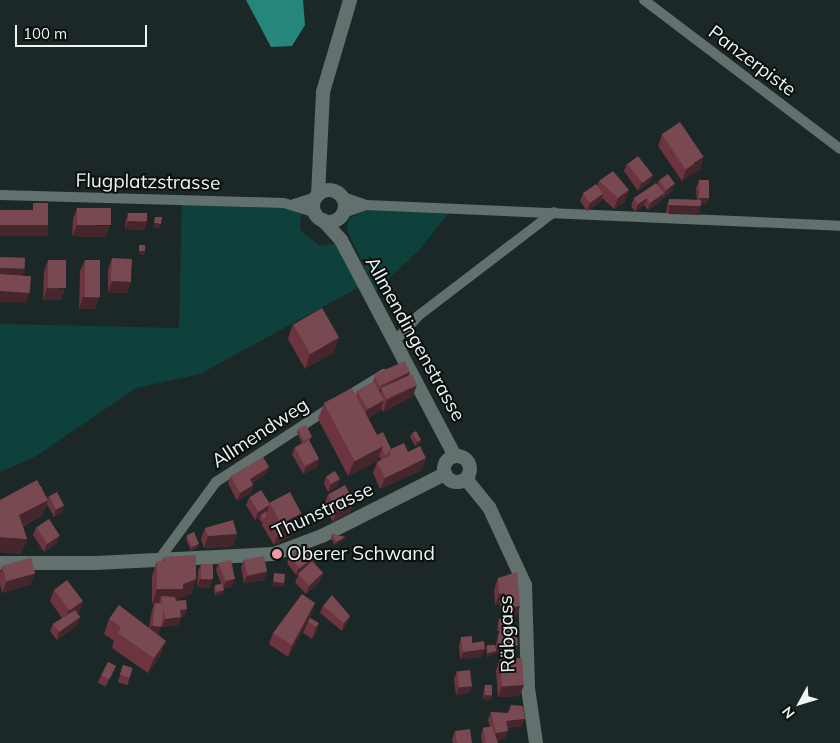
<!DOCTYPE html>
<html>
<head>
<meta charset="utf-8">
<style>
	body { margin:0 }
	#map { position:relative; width:840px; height:743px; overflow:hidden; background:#1c2827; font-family:Mulish,sans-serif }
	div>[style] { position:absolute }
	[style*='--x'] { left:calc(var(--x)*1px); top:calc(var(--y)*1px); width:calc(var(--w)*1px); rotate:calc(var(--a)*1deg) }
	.green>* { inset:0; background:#0f413c }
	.water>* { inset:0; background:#24867d }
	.street>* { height:10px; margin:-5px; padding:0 5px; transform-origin:5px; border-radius:5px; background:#62706e }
	.secondary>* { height:14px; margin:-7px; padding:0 7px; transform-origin:7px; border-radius:7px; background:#62706e }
	.secondary>.ring { margin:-7px; padding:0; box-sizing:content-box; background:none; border:14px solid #62706e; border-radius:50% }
	.wall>* { inset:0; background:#6b343e; transform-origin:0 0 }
	.shaded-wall>* { inset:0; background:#45262c; transform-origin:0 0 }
	.building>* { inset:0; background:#794951; transform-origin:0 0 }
	.dots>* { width:14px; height:14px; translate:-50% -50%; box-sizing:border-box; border:2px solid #0b100f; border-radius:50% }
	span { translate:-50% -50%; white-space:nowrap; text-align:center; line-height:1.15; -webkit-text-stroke:4px #0b100f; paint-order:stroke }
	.street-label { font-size:19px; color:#eef6f4 }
	.poi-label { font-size:19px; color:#eef6f4 }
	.left { translate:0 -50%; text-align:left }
	.north { position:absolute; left:775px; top:678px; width:50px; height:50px; -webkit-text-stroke:4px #0b100f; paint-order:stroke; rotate:231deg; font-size:14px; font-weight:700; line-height:20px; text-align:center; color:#eef6f4 }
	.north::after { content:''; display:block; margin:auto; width:18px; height:22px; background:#eef6f4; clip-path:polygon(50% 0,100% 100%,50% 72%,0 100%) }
	.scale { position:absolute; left:15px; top:25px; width:132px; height:22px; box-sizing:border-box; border:2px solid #eef6f4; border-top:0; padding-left:6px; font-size:15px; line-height:18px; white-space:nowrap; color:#eef6f4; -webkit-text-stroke:4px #0b100f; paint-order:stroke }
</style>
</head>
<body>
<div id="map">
	<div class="green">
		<div style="clip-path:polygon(182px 203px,296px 208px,301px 212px,300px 229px,307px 236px,320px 246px,338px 243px,359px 287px,200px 374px,136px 388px,36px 456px,0 472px,0 324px,179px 328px)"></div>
		<div style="clip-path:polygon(366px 210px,450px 211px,421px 248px,376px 291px,347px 230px,349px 219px)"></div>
	</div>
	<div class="water">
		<div style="clip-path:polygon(246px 0,303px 0,305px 25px,292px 46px,271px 47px)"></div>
	</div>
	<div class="street">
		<div style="--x:644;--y:0;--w:246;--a:37.2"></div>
		<div style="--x:0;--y:195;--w:284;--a:1.6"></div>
		<div style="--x:284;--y:203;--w:34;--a:17"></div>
		<div style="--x:343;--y:197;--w:24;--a:19"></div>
		<div style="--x:366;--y:205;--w:474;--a:2.5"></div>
		<div style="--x:294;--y:204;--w:23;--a:-18"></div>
		<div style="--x:343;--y:213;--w:24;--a:-19"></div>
		<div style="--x:395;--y:341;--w:34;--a:-47"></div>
		<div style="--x:418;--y:316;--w:171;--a:-37.4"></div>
		<div style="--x:343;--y:399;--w:48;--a:-31.4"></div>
		<div style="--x:158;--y:561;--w:98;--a:-53.7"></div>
		<div style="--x:216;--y:482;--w:137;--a:-33.1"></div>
	</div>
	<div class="secondary">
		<div class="ring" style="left:313px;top:190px;width:18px;height:18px"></div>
		<div style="--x:318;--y:195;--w:103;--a:-87.2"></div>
		<div style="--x:323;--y:92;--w:96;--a:-73.6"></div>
		<div style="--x:323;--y:220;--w:27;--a:48"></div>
		<div style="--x:341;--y:240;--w:244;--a:62.2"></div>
		<div class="ring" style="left:444px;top:456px;width:12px;height:12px"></div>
		<div style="--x:466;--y:479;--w:36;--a:51"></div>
		<div style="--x:489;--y:507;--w:86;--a:65.2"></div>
		<div style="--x:525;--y:585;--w:103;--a:88.3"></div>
		<div style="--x:528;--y:688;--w:56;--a:81.7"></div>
		<div style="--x:0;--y:563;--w:96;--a:0"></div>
		<div style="--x:96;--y:563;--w:178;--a:-2.9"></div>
		<div style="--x:274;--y:554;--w:51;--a:-20.6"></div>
		<div style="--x:322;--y:536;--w:138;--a:-26.8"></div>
	</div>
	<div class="wall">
		<div style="clip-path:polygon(662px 135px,700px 169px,682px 181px,658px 146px)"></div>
		<div style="clip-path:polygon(627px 163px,653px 175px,650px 182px,638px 191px,624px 171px)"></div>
		<div style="clip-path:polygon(659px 180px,672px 191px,663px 198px,662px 197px,661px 201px,648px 210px,644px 205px,635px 212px,631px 206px,634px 198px,657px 185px)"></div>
		<div style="clip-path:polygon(699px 180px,709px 198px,706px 205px,700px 205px,698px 214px,666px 213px,667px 206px,669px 199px,697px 200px,696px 188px)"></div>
		<div style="clip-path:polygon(599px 181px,625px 202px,614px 209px,602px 198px,600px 202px,587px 211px,580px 201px,583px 194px,597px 186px)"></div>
		<div style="clip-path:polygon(77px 208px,106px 237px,72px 236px,73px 219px)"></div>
		<div style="clip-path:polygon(128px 213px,147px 222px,144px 230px,125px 229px,126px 220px)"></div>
		<div style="clip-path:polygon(112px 258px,131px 281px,127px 293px,108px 292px,108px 270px)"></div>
		<div style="clip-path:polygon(48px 260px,61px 300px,43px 300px,44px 271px)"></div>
		<div style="clip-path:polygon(85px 260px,99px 298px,95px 309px,79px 309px,80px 271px)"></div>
		<div style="clip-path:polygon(293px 324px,339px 337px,334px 352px,305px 369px,288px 339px)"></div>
		<div style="clip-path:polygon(410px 372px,409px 375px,413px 396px,383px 412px,381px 408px,380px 411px,368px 418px,377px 435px,391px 449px,408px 452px,422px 470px,380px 489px,373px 473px,377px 462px,381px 460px,379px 456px,377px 461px,348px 476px,318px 419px,324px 404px,356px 395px,357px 391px,373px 382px,375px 376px)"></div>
		<div style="clip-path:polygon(298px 429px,312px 437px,309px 441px,319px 459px,317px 467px,303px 474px,292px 454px,295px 447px,302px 443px,297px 433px)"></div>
		<div style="clip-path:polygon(412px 433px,421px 440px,420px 444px,415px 446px,410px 437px)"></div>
		<div style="clip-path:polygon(269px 467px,266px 474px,252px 483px,253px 485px,251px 493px,237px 501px,228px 483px,231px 476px)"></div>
		<div style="clip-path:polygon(326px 476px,340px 479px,337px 486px,328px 492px,324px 484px)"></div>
		<div style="clip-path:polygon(328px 494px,354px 501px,350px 512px,333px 522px,324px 506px)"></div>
		<div style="clip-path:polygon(46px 496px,48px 500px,49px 496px,64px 505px,62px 512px,54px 517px,47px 504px,42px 515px,23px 526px,27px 539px,21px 554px,0 552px,0 500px)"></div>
		<div style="clip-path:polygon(249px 498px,270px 504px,270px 503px,293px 535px,274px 545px,262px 525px,263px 522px,262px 523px,259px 519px,260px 517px,255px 520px,246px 505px)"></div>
		<div style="clip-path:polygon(36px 527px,57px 543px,44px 552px,33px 535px)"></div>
		<div style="clip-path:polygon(205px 528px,233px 546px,204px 548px,201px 539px)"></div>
		<div style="clip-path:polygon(332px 534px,345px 537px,344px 540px,334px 545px,331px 538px)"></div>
		<div style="clip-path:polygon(187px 535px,198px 547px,191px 551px,186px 539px)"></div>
		<div style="clip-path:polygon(290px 556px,316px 556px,314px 563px,323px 573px,320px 581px,306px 594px,295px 582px,299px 574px,296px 575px,287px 563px)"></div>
		<div style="clip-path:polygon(164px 557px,196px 579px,191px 594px,179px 598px,178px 601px,187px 609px,184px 616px,181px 617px,178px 625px,162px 627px,161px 623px,158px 635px,160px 656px,148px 673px,112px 648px,114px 641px,104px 634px,109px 619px,149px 628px,152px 610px,154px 604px,152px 604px,152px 576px,157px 561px,162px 561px)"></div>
		<div style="clip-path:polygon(244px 560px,264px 580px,244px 583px,241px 567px)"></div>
		<div style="clip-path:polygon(218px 563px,232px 587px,223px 588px,224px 590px,222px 594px,215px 596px,214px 589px,215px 585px,221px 584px,216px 570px)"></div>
		<div style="clip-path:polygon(201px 564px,212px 580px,210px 588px,197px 587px,198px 571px)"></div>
		<div style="clip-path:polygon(2px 566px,31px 584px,2px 593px,0 584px,0 573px)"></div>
		<div style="clip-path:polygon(498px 578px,516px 617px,502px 619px,500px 604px,495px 605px,494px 590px)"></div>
		<div style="clip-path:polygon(54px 590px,83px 601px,79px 612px,77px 613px,80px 617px,77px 625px,57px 640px,50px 631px,53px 624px,62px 618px,50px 601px)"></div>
		<div style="clip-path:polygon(323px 606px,350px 616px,347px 624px,342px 631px,320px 613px)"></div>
		<div style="clip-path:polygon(311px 615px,288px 657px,269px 644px,273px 633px)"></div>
		<div style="clip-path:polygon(499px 619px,506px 627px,518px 645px,515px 653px,494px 654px,487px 657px,486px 648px,487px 645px,495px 648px,499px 631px,497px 631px,498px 623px)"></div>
		<div style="clip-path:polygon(308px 622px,319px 623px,315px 635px,312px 639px,303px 633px)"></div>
		<div style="clip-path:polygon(461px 637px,472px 643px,482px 657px,460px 659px,459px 645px)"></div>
		<div style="clip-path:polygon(500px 659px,524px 685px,519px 696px,498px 697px,496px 670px)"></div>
		<div style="left:108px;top:662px;width:9px;height:23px;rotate:27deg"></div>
		<div style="left:123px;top:665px;width:10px;height:18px;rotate:17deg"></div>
		<div style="clip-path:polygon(457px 671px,472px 686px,469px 693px,456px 695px,454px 679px)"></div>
		<div style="clip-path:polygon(485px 685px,492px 696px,491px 700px,483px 699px,484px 689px)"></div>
		<div style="clip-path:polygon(491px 712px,522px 726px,507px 728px,505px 738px,497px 740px,498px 743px,482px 743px,481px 736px,483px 728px,490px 727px,488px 720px)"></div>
		<div style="clip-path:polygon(455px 731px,472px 743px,453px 743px,452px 739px)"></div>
	</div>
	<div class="shaded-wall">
		<div style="clip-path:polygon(704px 157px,700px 169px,682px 181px,686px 170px)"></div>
		<div style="clip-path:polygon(653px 175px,650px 182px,638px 191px,641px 183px)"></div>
		<div style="clip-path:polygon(675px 184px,672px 191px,663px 198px,666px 190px)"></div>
		<div style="clip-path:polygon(629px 190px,625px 202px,614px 209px,618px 198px)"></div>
		<div style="clip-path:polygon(664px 193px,661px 201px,648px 210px,650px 203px)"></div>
		<div style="clip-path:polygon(603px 194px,600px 202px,587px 211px,590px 203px)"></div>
		<div style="clip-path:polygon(647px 198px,644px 205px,635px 212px,638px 204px)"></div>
		<div style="clip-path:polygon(700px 198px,709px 198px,706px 205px,697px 205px)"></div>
		<div style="left:669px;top:205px;width:31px;height:9px;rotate:2deg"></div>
		<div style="clip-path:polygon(128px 221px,147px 222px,144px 230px,125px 229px)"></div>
		<div style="left:154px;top:223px;width:7px;height:4px;rotate:8deg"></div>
		<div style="left:0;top:225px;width:48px;height:11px"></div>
		<div style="clip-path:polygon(77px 225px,110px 226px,106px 237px,72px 236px)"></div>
		<div style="clip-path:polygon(139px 251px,145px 251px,144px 255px,138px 255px)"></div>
		<div style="clip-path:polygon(0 268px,25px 269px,21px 280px,0 279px)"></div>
		<div style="clip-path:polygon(112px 281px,131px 281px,127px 293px,108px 292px)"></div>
		<div style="clip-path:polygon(47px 288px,65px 289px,61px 300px,43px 300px)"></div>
		<div style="clip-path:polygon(0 291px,30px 292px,26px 303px,0 302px)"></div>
		<div style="clip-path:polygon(83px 297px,99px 298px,95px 309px,79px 309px)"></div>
		<div style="clip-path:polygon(339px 337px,334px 352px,305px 369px,310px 354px)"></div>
		<div style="clip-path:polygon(410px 372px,406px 383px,382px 389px,379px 397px,377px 398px,381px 387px)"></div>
		<div style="clip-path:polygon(417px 385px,413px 396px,383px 412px,387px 400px)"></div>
		<div style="clip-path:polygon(384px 400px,380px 411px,363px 421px,367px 409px)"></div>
		<div style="clip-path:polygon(421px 440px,420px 444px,415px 446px,417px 442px)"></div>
		<div style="clip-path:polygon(383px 446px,377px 461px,348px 476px,354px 461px)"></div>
		<div style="clip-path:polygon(426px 458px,422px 470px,380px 489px,385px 478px)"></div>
		<div style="clip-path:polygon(319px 459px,317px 467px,303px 474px,306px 467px)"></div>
		<div style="clip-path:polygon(269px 467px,266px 474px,247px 486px,250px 479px)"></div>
		<div style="clip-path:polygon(340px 479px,337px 486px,328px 492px,331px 484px)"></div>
		<div style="clip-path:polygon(253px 485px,251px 493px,237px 501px,240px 493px)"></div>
		<div style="clip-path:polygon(48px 500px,42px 515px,14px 530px,19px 515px)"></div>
		<div style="clip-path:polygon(354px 501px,350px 512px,333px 522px,337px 510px)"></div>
		<div style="clip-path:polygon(64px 505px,62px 512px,54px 517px,56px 509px)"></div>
		<div style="clip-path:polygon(269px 505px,267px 513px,255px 520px,258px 512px)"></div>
		<div style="clip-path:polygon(301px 513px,293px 535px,274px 545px,282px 523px)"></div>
		<div style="clip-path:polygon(237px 534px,233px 546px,204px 548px,208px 536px)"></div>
		<div style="clip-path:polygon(60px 536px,57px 543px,44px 552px,47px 544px)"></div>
		<div style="clip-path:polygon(0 537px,27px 539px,21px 554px,0 552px)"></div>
		<div style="clip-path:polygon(345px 537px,344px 540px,334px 545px,336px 542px)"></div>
		<div style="clip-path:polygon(199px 544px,198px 547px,191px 551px,192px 547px)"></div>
		<div style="clip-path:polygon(316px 556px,314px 564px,296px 575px,299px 568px)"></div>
		<div style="clip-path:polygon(267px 572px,264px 580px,244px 583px,247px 576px)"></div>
		<div style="clip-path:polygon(35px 573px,31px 584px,2px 593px,7px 581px)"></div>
		<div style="clip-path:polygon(323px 573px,320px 581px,306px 594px,309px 586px)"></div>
		<div style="clip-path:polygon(196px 579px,191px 594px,179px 598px,177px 604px,161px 596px,159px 604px,152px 604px,157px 589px,183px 584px)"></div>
		<div style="clip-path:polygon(200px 579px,212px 580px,210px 588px,197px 587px)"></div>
		<div style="clip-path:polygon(235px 579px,232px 587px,223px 588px,226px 581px)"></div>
		<div style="clip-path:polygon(273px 582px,285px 583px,283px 587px,272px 586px)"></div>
		<div style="clip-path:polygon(224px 590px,222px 594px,215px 596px,216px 592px)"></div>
		<div style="clip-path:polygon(505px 593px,500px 604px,495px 605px,499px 594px)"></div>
		<div style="clip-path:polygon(83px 601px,79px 612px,65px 621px,69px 609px)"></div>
		<div style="clip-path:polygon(315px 603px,311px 615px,288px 657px,292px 645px)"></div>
		<div style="clip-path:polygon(520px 606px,516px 617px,502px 619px,506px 608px)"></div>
		<div style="clip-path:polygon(187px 609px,184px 616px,177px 617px,180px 610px)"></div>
		<div style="clip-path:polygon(350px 616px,347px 624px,342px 631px,344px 623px)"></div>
		<div style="clip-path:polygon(80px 617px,77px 625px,57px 640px,59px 632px)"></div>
		<div style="clip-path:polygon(181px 617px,178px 625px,162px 627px,165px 619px)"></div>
		<div style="clip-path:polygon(319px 623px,315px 635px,312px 639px,316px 627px)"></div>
		<div style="clip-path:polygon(151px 626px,161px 627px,158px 635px,149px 634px)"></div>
		<div style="clip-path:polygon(166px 641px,160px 656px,148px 673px,154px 658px)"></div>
		<div style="clip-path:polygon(518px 645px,515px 653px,494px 654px,497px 647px)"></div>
		<div style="clip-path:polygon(485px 649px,482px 657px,460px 659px,463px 652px)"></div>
		<div style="clip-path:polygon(496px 651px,494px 654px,487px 657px,488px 653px)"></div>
		<div style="clip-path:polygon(524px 685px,519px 696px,498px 697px,502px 686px)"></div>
		<div style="clip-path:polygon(472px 686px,469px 693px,456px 695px,459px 687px)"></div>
		<div style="clip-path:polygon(485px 695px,492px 696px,491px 700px,483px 699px)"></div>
		<div style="clip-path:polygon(525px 719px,522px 726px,503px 728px,506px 721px)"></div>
		<div style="clip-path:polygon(508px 731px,505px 738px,493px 740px,496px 733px)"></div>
	</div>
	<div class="building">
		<div style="left:680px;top:122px;width:42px;height:22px;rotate:56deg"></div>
		<div style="left:638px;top:156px;width:24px;height:13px;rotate:52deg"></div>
		<div style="clip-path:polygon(613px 171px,629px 190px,618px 198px,599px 181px)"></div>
		<div style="left:668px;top:174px;width:12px;height:11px;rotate:55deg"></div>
		<div style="left:699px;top:180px;width:10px;height:18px"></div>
		<div style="clip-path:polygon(656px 183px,664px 193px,650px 203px,647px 198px,638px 204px,634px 198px)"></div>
		<div style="left:596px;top:184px;width:12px;height:16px;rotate:55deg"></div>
		<div style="left:669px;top:199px;width:32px;height:6px;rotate:2deg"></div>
		<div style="clip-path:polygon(33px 203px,48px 203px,48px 225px,0 225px,0 210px,33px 210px)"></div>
		<div style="left:77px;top:208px;width:34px;height:17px"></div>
		<div style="left:128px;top:213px;width:19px;height:8px"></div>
		<div style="clip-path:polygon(155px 217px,162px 217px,161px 224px,154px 223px)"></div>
		<div style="left:139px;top:245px;width:6px;height:6px"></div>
		<div style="left:0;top:257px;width:25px;height:11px;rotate:2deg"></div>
		<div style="left:112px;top:258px;width:20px;height:23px;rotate:3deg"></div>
		<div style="left:48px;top:260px;width:18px;height:28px"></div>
		<div style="left:85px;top:260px;width:15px;height:37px"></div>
		<div style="left:0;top:274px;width:31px;height:17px;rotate:4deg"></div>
		<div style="left:322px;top:308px;width:34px;height:33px;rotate:60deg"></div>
		<div style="left:405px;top:361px;width:12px;height:34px;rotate:66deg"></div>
		<div style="left:412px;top:374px;width:12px;height:34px;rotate:66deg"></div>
		<div style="left:374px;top:382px;width:21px;height:19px;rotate:61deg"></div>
		<div style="left:352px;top:388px;width:66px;height:32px;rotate:62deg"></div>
		<div style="left:306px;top:425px;width:13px;height:9px;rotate:63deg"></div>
		<div style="left:416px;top:431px;width:10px;height:4px;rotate:61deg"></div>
		<div style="clip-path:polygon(383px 432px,391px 449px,389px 450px,387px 454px,385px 455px,382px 449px,383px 446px,377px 435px)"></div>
		<div style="left:309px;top:440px;width:21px;height:16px;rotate:62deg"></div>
		<div style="clip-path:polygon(404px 443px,408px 452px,420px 446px,426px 458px,385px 478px,377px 462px,391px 455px,389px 450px)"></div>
		<div style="clip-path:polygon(263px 457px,269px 467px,250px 479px,253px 485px,240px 493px,231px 476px)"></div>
		<div style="left:335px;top:471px;width:9px;height:10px;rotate:58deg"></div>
		<div style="clip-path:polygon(37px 480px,48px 500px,19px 515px,27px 539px,0 537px,0 500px)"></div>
		<div style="left:345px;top:485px;width:18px;height:19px;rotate:61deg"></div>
		<div style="left:41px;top:487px;width:1px;height:9px"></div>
		<div style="left:261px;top:490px;width:17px;height:14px;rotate:57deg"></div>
		<div style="left:57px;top:492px;width:15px;height:9px;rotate:62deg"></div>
		<div style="left:290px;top:492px;width:24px;height:23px;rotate:62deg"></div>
		<div style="clip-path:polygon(267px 511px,265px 518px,263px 519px,261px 515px)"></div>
		<div style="left:49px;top:519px;width:20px;height:15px;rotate:57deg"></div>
		<div style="clip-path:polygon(233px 520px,237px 534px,208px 536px,205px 528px)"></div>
		<div style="left:194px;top:532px;width:13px;height:8px;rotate:67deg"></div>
		<div style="clip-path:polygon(332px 534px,345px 537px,336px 542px)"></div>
		<div style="left:306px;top:543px;width:16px;height:21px;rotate:52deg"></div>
		<div style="clip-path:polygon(196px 555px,196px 579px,183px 584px,183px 589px,157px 589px,157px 561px,164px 561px,164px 557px)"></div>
		<div style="left:264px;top:556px;width:16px;height:20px;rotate:79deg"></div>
		<div style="left:31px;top:558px;width:16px;height:30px;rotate:75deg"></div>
		<div style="clip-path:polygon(231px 560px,235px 579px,226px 581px,218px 563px)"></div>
		<div style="left:312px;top:561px;width:16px;height:19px;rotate:47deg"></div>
		<div style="left:201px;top:564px;width:12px;height:15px"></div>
		<div style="clip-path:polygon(517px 572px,520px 606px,506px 608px,505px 593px,499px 594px,498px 578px)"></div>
		<div style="left:274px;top:573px;width:11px;height:9px;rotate:5deg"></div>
		<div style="left:67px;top:580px;width:26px;height:16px;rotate:53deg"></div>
		<div style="clip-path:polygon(222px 584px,224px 590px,216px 592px,215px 585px)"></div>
		<div style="clip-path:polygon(302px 594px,315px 603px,292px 645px,273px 633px)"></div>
		<div style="clip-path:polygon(332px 595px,350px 616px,344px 623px,323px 606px)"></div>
		<div style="clip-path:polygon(161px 596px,175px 597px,176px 601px,186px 600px,187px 609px,180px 610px,181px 617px,165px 619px)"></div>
		<div style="left:155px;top:603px;width:9px;height:23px;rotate:6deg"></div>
		<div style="clip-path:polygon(119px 605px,166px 641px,154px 658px,118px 633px,121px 627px,109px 619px)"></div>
		<div style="clip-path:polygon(75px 610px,80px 617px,59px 632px,53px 624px)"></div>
		<div style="clip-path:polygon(310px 618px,319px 623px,316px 627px,308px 622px)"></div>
		<div style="clip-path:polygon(499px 619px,507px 620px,506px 627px,499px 627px)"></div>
		<div style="clip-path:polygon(516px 626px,518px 645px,497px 647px,500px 628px)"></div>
		<div style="clip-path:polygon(472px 636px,472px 643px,484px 641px,485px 649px,463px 652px,461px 637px)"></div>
		<div style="clip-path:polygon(487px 645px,495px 645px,496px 651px,488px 653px)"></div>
		<div style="left:522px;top:658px;width:27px;height:22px;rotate:86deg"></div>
		<div style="left:108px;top:662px;width:9px;height:15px;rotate:27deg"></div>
		<div style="left:123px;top:665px;width:10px;height:10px;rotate:17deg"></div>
		<div style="left:470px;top:670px;width:16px;height:13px;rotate:83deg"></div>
		<div style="left:485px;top:685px;width:7px;height:10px"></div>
		<div style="clip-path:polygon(511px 705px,523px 706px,525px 719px,506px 721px,508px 731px,496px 733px,491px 712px,508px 713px)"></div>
		<div style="clip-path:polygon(492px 726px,498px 743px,486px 743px,483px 728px)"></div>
		<div style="clip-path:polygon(470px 729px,472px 743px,457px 743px,455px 731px)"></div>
	</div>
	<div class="dots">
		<div style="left:277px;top:554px;background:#f49aa6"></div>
	</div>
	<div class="street-label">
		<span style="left:752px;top:61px;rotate:37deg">Panzerpiste</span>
		<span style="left:148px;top:182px;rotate:1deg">Flugplatzstrasse</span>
		<span style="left:415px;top:339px;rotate:61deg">Allmendingenstrasse</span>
		<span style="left:260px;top:433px;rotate:-33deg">Allmendweg</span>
		<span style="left:323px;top:511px;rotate:-25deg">Thunstrasse</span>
		<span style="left:507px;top:634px;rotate:-92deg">Räbgass</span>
	</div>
	<div class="poi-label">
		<span class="left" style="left:287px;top:554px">Oberer Schwand</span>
	</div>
	<div class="north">N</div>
	<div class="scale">100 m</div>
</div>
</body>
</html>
